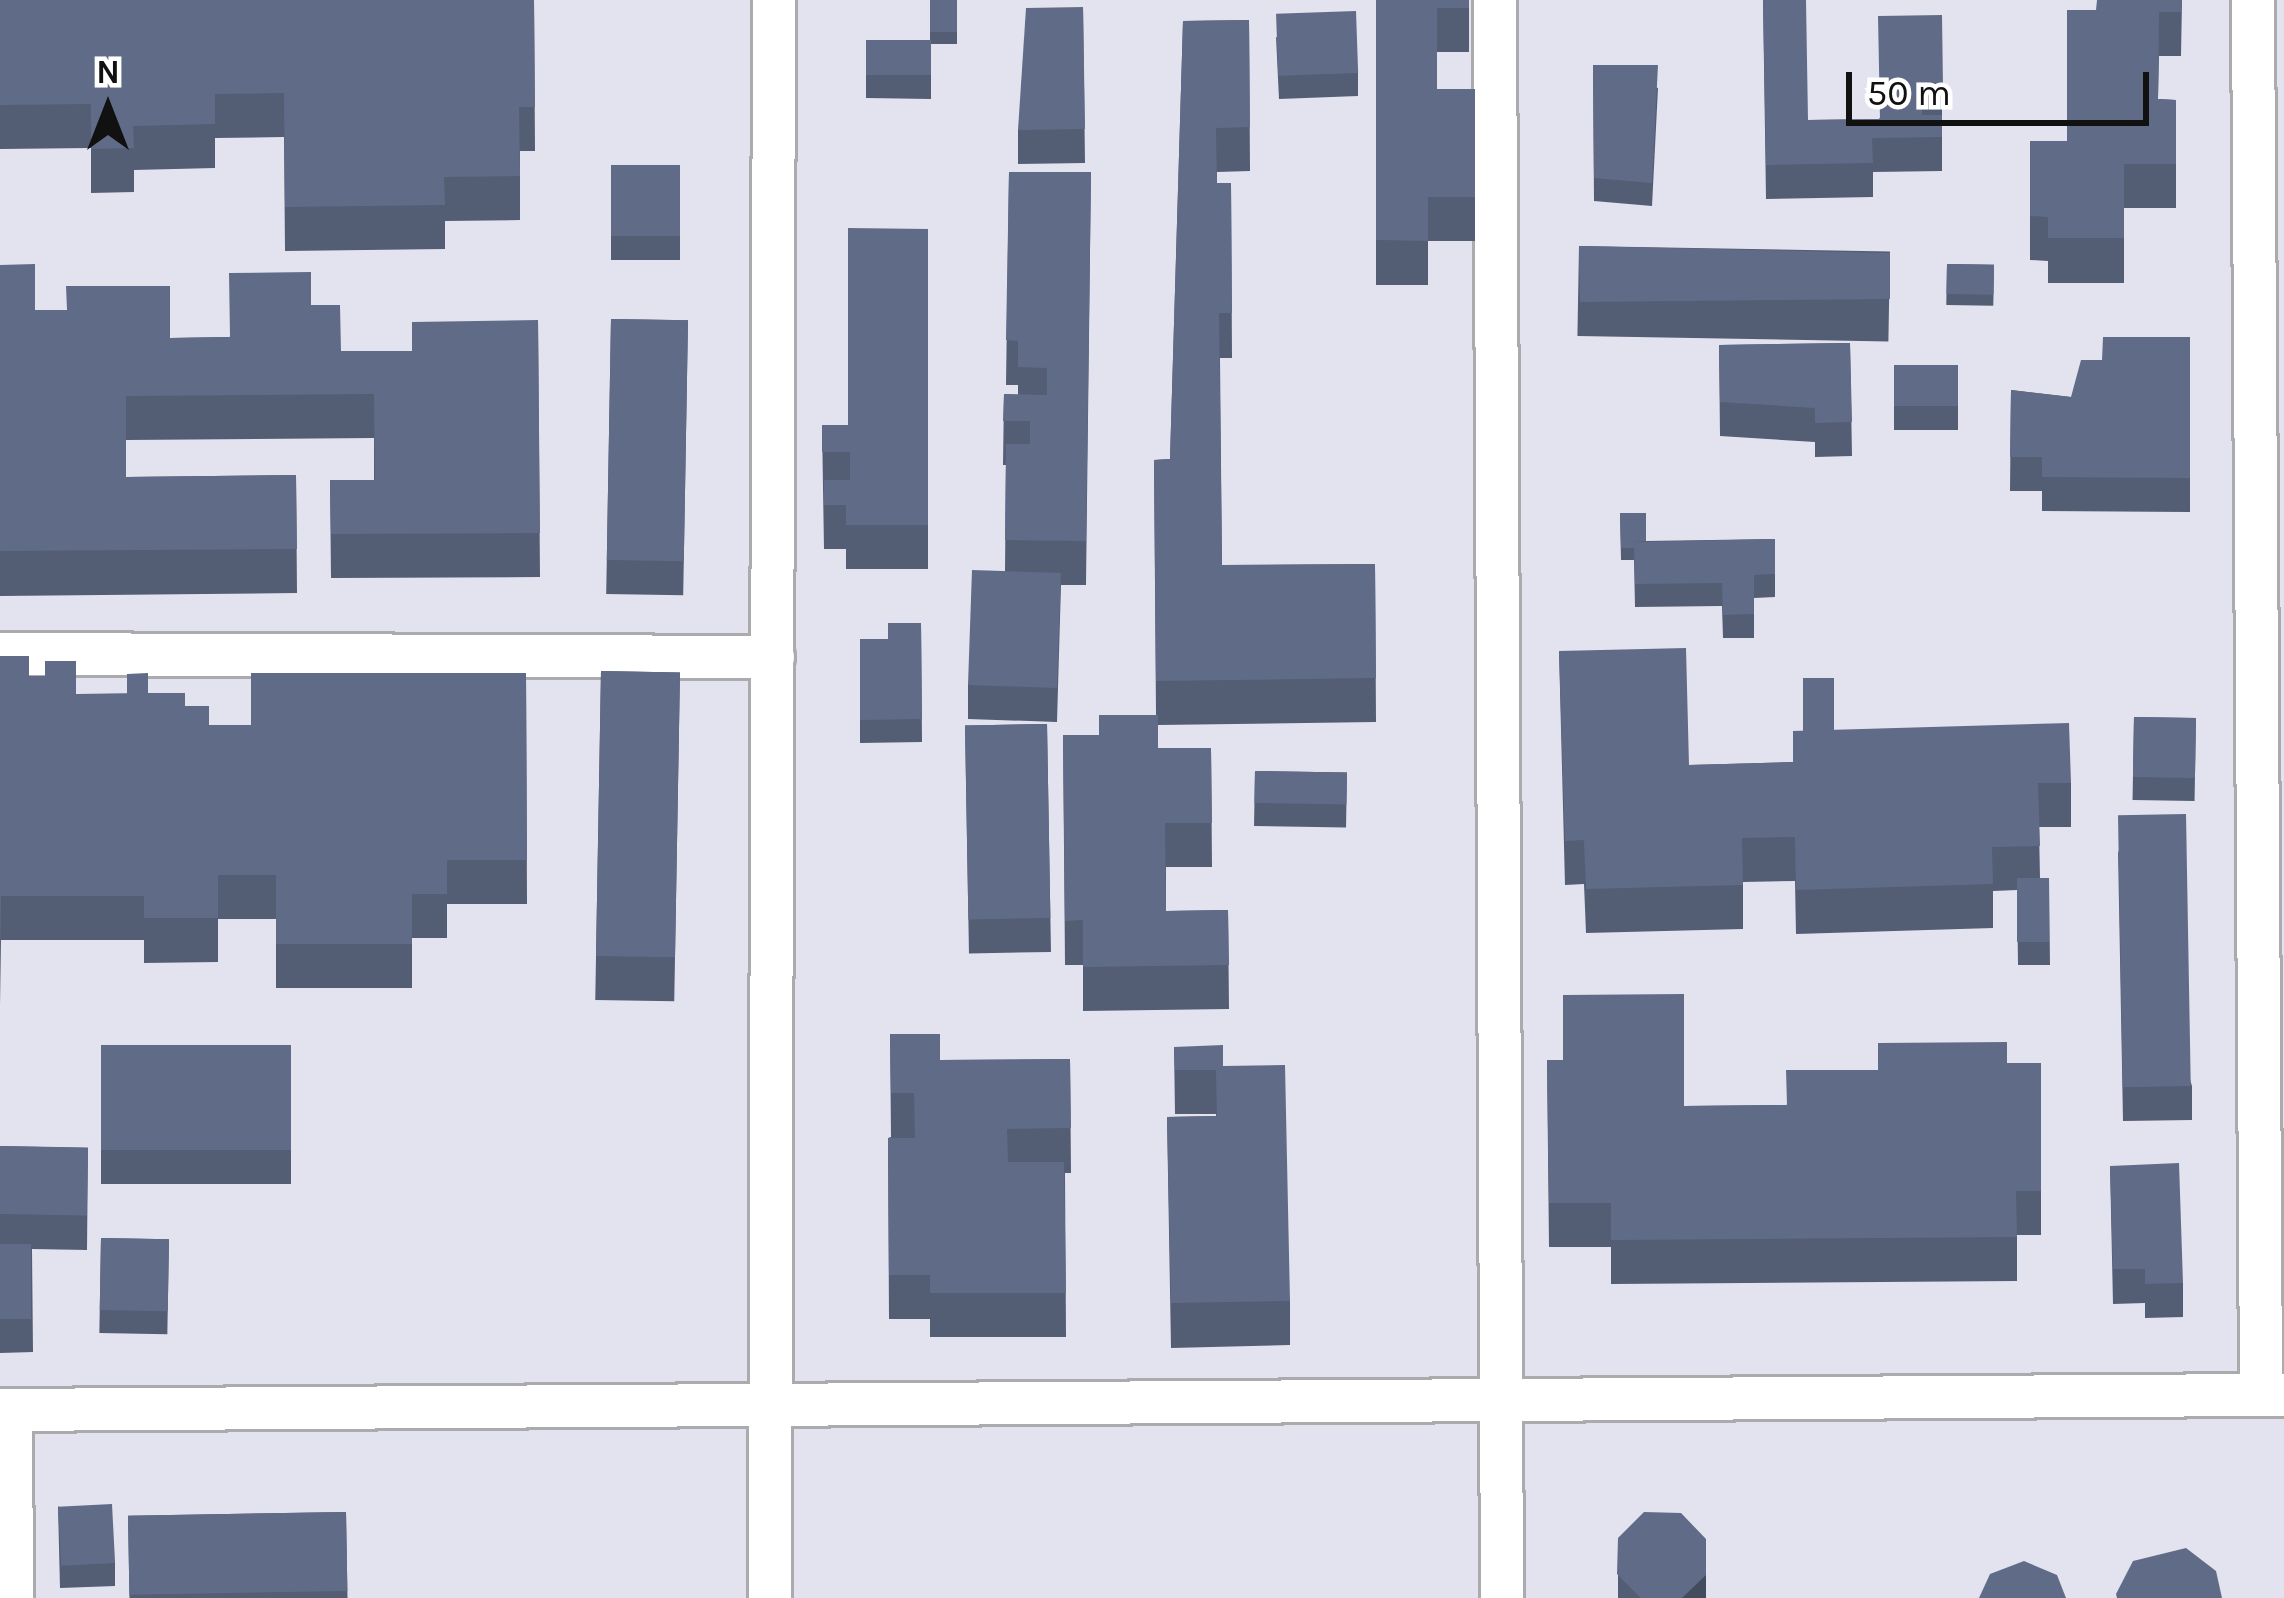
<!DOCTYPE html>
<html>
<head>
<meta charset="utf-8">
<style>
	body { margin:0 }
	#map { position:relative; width:2284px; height:1598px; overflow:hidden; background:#ededf1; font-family:Karla,sans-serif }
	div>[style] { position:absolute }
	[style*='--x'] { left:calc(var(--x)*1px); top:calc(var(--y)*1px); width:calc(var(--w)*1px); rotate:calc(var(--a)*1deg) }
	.built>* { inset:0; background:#e3e3ef; transform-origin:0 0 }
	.roads { filter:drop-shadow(3px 0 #ababae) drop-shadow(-3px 0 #ababae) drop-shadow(0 3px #ababae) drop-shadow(0 -3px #ababae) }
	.minor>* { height:42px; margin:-21px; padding:0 21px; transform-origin:21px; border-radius:21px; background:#fff }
	.wall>* { inset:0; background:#535d74; transform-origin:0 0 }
	.shaded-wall>* { inset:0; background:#434c5e }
	.building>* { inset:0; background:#606c87; transform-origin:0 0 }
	span { translate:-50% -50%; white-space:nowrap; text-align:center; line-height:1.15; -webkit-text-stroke:12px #fff; paint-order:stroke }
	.north { position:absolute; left:48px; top:48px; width:120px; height:120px; -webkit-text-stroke:9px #fff; paint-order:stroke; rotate:0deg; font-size:33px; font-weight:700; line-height:48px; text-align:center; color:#111112 }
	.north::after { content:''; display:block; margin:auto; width:42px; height:54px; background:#111112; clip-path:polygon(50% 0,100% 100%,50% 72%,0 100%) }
	.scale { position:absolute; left:1846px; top:72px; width:303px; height:54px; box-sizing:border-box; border:6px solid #111112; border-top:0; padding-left:15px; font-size:36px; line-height:42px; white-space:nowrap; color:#111112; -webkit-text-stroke:9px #fff; paint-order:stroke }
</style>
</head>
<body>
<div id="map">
	<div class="built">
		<div style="left:0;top:0;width:2284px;height:1598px"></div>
	</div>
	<div class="roads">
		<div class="minor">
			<div style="--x:1495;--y:0;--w:1598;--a:89.75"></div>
			<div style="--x:2253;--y:0;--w:1395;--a:89.67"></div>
			<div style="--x:0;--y:654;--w:773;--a:0.22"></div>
			<div style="--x:0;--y:1410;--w:2284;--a:-0.38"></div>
			<div style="--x:11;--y:1410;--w:188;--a:89.7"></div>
			<div style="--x:770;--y:1598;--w:1598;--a:-89.86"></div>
		</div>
	</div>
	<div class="wall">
		<div style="clip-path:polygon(0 0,534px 0,535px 151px,520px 151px,520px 220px,445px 221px,445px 249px,285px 251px,284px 137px,215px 138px,215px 168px,134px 170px,134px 192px,91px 193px,91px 148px,0 149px)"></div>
		<div style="clip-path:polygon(930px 0,957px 0,957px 44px,931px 44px,931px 99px,866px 98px,866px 40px,930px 40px)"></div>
		<div style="clip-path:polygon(1376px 0,1469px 0,1469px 52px,1437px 52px,1437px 89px,1475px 89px,1475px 241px,1428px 241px,1428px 285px,1376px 285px)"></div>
		<div style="clip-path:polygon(1763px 0,1808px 120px,1879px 119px,1942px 15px,1942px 171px,1873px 172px,1873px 197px,1766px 199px)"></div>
		<div style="clip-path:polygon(2182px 0,2181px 56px,2159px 56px,2158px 99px,2176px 100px,2176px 208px,2124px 208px,2124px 283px,2048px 283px,2048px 261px,2030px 260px,2030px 141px,2067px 141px,2096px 10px)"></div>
		<div style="clip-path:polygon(1083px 7px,1085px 163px,1018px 164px,1018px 130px)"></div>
		<div style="clip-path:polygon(1249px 20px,1250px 171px,1217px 172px,1217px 183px,1231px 183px,1232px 358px,1220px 358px,1222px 565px,1375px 564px,1376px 722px,1158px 725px,1158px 748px,1211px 748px,1212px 867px,1166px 867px,1166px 911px,1228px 910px,1229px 1009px,1083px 1011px,1083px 965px,1065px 965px,1063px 735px,1099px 735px,1156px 715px,1154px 460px,1170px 459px,1183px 21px)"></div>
		<div style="clip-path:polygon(1276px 37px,1358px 73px,1358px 96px,1279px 99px)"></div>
		<div style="clip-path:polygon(1593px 65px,1658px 88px,1652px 206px,1594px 201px)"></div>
		<div style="left:611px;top:165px;width:69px;height:95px"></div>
		<div style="clip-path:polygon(1009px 172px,1091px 172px,1086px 585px,1061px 585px,1057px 722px,968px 719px,968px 685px,1005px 571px,1006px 465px,1003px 465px,1004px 394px,1018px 395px,1018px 385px,1006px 385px)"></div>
		<div style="clip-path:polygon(928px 229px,928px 569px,846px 569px,846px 549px,824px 549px,822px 425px,848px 425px)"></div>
		<div style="left:1579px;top:246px;width:311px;height:90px;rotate:1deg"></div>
		<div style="left:1947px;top:264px;width:47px;height:41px;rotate:1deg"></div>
		<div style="clip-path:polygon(0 265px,35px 310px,170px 338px,229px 337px,311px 305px,341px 351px,412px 351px,538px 320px,540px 577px,331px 578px,330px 480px,374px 480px,374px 438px,126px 440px,126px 477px,296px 475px,297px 593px,0 596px)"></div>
		<div style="left:611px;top:319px;width:77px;height:275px;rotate:1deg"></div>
		<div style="clip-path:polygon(2190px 337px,2190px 512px,2042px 511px,2042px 491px,2010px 491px,2011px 390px,2071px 397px,2102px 360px)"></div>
		<div style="clip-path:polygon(1850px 343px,1852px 456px,1815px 457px,1815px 442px,1720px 436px,1719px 345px)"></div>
		<div style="left:1894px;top:365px;width:64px;height:65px"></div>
		<div style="clip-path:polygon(1620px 513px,1646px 541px,1775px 539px,1775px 597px,1754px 598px,1754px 638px,1723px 638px,1722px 606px,1635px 607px,1634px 560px,1621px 560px)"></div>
		<div style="clip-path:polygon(921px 623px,922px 742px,860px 743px,860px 639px,888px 639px)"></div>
		<div style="clip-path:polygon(1559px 651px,1689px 765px,1793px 762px,1834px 730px,2071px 783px,2071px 827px,2039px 827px,2040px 878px,2049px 878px,2050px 965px,2018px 965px,2017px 890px,1993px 891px,1993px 928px,1796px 934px,1795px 881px,1743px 882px,1743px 929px,1586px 933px,1584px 884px,1565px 885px)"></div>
		<div style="clip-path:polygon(0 656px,29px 676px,76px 694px,148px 693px,185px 706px,209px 725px,251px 725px,526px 673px,527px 904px,447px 904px,447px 938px,412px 938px,412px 988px,276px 988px,276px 919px,218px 919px,218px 962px,144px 963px,144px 940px,1px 940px,0 1006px)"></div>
		<div style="left:601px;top:671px;width:79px;height:329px;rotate:1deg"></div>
		<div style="left:2134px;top:717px;width:62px;height:83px;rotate:1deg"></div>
		<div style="left:1047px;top:724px;width:228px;height:82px;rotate:89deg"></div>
		<div style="left:1255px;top:771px;width:92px;height:55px;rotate:1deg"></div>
		<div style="clip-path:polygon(2118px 850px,2192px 1086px,2192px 1120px,2123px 1121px)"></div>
		<div style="clip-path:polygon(890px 1034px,940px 1060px,1070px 1059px,1071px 1173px,1065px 1173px,1066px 1337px,930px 1337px,930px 1319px,889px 1319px,888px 1138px,891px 1137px)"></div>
		<div style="left:101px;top:1045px;width:190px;height:139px"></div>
		<div style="clip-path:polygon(1174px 1047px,1223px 1066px,1290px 1301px,1290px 1345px,1171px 1348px,1167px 1117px,1216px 1116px,1216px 1114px,1175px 1114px)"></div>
		<div style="clip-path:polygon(1547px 1060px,1684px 1106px,1786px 1105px,1878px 1070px,2041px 1063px,2041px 1235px,2017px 1235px,2017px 1281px,1611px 1284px,1611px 1247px,1549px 1247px)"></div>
		<div style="clip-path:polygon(0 1146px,88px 1148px,87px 1250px,32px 1249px,33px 1352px,0 1353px)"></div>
		<div style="clip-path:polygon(2110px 1166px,2183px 1283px,2183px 1317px,2145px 1318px,2145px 1303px,2113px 1304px)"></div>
		<div style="left:101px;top:1238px;width:68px;height:95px;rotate:1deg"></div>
		<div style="clip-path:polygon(58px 1506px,115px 1563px,115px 1586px,60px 1588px)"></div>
		<div style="left:346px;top:1512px;width:86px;height:218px;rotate:89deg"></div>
		<div style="clip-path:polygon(1618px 1538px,1706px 1598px,1618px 1598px)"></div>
	</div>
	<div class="shaded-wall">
		<div style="clip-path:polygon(1706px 1539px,1706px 1598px,1682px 1598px)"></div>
	</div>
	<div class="building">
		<div style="clip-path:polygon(0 0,534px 0,535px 107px,519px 107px,520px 176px,444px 177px,445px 205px,285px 207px,284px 93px,215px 94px,215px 124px,133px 126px,134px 148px,91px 149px,91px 104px,0 105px)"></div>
		<div style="left:930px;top:0;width:27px;height:32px"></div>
		<div style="clip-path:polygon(1376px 0,1469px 0,1469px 8px,1437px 8px,1437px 89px,1475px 89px,1475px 197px,1428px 197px,1428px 241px,1376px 240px)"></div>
		<div style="clip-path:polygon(1763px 0,1806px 0,1808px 120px,1880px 119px,1878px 16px,1942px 15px,1943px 87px,1922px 88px,1922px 115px,1942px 115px,1942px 137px,1872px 138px,1873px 163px,1766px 165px)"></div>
		<div style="clip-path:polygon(2097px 0,2182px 0,2181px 12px,2159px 12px,2158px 99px,2176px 100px,2176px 164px,2124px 164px,2124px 238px,2048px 238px,2048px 217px,2030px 216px,2030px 141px,2067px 141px,2067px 10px,2096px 10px)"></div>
		<div style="clip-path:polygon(1083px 7px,1085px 129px,1018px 130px,1026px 8px)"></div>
		<div style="left:1356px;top:11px;width:62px;height:80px;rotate:88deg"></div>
		<div style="clip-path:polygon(1249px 20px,1250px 127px,1216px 128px,1217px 183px,1231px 183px,1232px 313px,1219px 313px,1222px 565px,1375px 564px,1376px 678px,1156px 681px,1154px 460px,1170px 459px,1183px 21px)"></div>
		<div style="left:866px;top:40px;width:65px;height:35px"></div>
		<div style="clip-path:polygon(1593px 65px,1658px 65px,1652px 183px,1594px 178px)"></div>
		<div style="left:611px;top:165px;width:69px;height:71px"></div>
		<div style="clip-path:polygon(1009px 172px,1091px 172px,1086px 541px,1005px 540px,1006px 444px,1030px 444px,1030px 421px,1003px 421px,1004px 394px,1047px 395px,1047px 368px,1018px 367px,1018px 341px,1006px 340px)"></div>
		<div style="clip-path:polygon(848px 228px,928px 229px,928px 525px,846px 525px,846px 505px,824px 505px,824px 480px,850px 480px,850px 452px,822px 452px,822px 425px,848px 425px)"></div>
		<div style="clip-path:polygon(1579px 246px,1890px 253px,1890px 299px,1580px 302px)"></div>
		<div style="clip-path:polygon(35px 264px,35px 310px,67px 310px,66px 286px,170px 286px,170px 338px,230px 337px,229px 273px,311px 272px,311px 305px,340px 305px,341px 351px,412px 351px,412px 322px,538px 320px,540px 533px,331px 534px,330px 480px,375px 480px,374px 394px,126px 396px,126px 477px,296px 475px,297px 549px,0 551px,0 265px)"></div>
		<div style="left:1947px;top:264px;width:47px;height:30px;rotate:1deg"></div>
		<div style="left:611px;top:319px;width:77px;height:241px;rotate:1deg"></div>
		<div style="clip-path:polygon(2103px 337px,2190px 337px,2190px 478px,2042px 477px,2042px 457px,2010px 457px,2011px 390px,2071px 397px,2081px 360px,2102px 360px)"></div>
		<div style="clip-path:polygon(1850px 343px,1852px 422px,1815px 423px,1815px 408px,1720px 402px,1719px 345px)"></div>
		<div style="left:1894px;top:365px;width:64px;height:41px"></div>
		<div style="clip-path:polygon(1620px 513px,1646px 513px,1646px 541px,1634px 542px,1634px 548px,1621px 548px)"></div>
		<div style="clip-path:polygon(1775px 539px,1775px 574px,1754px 575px,1754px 614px,1723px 615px,1722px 583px,1635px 584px,1634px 542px)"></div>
		<div style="left:972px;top:570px;width:89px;height:115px;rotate:2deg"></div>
		<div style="clip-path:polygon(888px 623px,921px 623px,922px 719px,860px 720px,860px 639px,888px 639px)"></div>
		<div style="clip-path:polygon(1686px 648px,1689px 765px,1793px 762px,1793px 731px,2069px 723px,2071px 783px,2038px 783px,2040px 846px,1992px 847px,1993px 884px,1796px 890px,1795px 837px,1742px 838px,1743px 885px,1586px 889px,1584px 840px,1565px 841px,1559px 651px)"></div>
		<div style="clip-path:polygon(0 656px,29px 656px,29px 676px,45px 676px,45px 661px,76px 661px,76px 694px,127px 694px,127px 674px,148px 673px,148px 693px,185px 693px,185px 706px,209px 706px,209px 725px,251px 725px,251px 673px,526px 673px,527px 860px,447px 860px,447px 894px,412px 894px,412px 944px,276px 944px,276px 875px,218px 875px,218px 918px,144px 918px,144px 896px,1px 896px,0 962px)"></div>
		<div style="left:601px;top:671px;width:79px;height:285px;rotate:1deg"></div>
		<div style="left:1803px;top:678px;width:31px;height:53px"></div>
		<div style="clip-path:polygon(1099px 715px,1158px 715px,1158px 748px,1211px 748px,1212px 823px,1165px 823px,1166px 911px,1228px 910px,1229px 965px,1083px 967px,1083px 920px,1065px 921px,1063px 735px,1099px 735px)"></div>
		<div style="left:2134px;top:717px;width:62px;height:60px;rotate:1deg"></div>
		<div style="left:1047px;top:724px;width:194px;height:82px;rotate:89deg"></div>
		<div style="left:1255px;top:771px;width:92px;height:32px;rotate:1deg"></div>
		<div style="left:2186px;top:814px;width:272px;height:68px;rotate:89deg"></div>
		<div style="left:2017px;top:878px;width:32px;height:64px"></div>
		<div style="clip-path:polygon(1684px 994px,1684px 1106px,1787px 1105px,1786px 1070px,1878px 1070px,1878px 1043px,2007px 1042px,2007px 1063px,2041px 1063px,2041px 1191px,2016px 1191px,2017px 1237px,1611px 1240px,1611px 1203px,1549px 1203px,1547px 1060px,1563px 1060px,1563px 995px)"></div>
		<div style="clip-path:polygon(890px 1034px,940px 1034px,940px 1060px,1070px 1059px,1071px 1128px,1007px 1129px,1008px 1162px,1064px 1162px,1066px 1293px,930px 1293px,930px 1275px,889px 1275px,888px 1138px,915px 1138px,914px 1093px,891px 1093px)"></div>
		<div style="left:101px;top:1045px;width:190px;height:105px"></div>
		<div style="clip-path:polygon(1223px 1045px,1223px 1066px,1285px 1065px,1290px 1301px,1171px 1303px,1167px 1117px,1217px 1116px,1216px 1070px,1175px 1070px,1174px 1047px)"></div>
		<div style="left:0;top:1146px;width:88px;height:68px;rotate:1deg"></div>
		<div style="clip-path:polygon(2179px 1163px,2183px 1283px,2145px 1284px,2145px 1269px,2113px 1269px,2110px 1166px)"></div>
		<div style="left:101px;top:1238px;width:68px;height:72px;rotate:1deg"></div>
		<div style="left:0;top:1244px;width:31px;height:75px"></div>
		<div style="left:112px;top:1504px;width:59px;height:54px;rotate:87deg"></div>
		<div style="left:346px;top:1512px;width:79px;height:218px;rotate:89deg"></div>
		<div style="clip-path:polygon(1644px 1512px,1681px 1513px,1706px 1539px,1706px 1575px,1682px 1598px,1641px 1598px,1617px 1574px,1618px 1538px)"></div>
		<div style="clip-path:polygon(2186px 1548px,2216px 1571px,2222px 1598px,2117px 1598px,2116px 1594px,2133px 1561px)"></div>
		<div style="clip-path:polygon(2024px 1561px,2057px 1575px,2066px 1598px,1979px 1598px,1990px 1574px)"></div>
	</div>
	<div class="north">N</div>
	<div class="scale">50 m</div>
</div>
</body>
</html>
